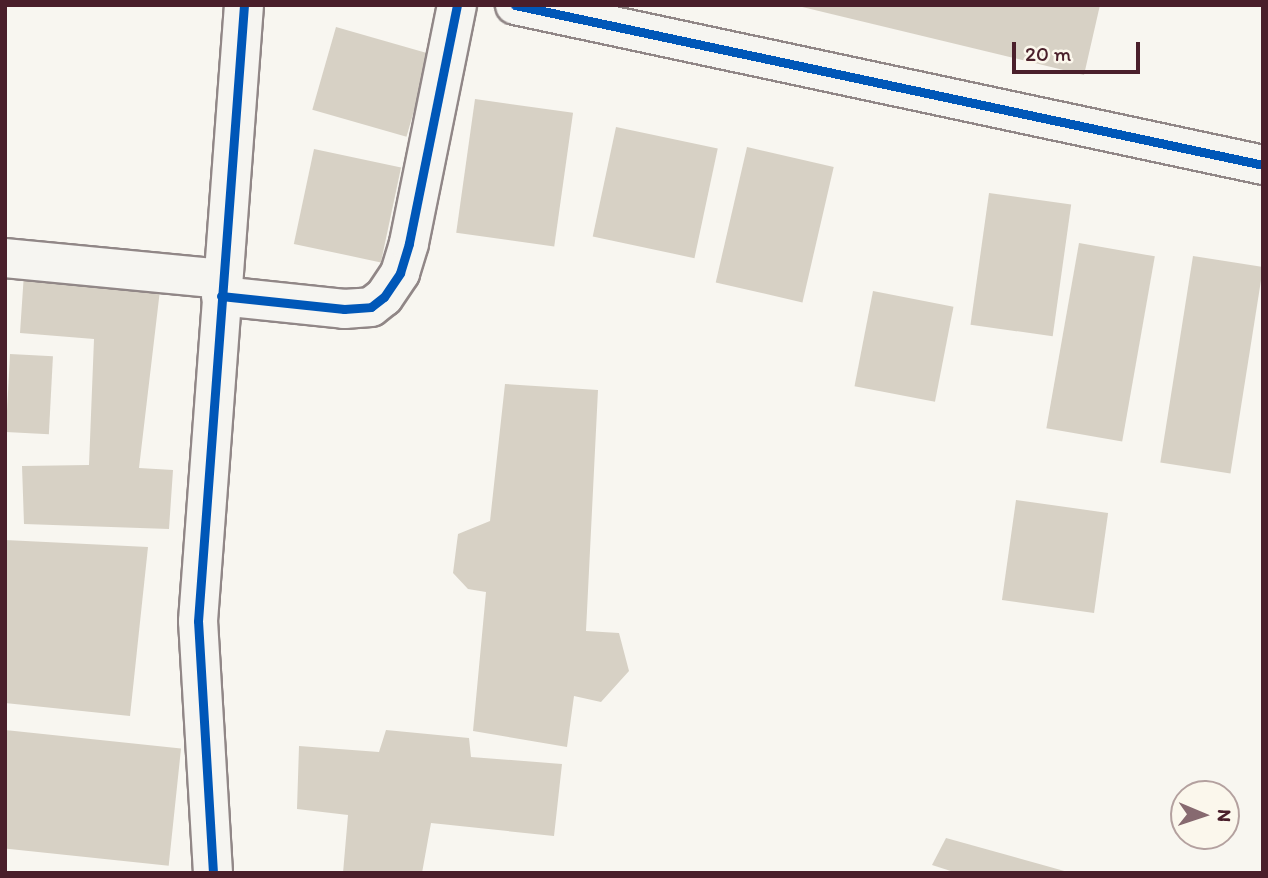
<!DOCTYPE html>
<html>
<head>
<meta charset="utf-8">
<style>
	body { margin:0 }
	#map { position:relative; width:1268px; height:878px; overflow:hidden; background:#f8f6f0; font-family:Itim,sans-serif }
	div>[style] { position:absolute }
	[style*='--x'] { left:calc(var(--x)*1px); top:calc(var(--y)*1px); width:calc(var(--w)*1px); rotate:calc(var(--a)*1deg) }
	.building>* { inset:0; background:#d7d1c5; transform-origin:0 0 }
	.roads { filter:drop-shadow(2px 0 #918787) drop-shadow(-2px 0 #918787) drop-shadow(0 2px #918787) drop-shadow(0 -2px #918787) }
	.minor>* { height:38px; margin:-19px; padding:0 19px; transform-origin:19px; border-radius:19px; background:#f6f5f1 }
	.cycleway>* { height:9px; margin:-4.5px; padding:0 4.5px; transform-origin:4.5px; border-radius:4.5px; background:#0057b8 }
	span { translate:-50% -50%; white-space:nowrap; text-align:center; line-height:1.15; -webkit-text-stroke:7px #fbf7ec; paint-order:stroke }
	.frame { position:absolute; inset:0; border:7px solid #4a1f2b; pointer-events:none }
	.north { position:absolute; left:1170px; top:780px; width:70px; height:70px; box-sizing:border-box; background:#fbf7ec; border:2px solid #b4a19f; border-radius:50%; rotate:92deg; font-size:19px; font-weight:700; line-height:28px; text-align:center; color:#4a1f2b }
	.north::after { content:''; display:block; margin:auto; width:24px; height:32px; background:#876a70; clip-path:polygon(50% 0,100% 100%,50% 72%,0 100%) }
	.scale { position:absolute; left:1012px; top:42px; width:128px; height:32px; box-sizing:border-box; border:4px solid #4a1f2b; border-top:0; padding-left:9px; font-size:21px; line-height:24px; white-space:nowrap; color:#4a1f2b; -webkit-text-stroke:5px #fbf7ec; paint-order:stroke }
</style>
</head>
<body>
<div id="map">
	<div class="building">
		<div style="clip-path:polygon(794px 5px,1100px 5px,1084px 75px)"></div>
		<div style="left:336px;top:27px;width:98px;height:86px;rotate:16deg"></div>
		<div style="left:475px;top:99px;width:99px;height:135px;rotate:8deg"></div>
		<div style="left:616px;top:127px;width:104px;height:112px;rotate:12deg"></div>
		<div style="left:747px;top:147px;width:89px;height:139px;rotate:13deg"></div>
		<div style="left:314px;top:149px;width:89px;height:97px;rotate:12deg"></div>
		<div style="left:989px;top:193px;width:83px;height:133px;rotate:8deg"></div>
		<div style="left:1079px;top:243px;width:77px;height:188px;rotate:10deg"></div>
		<div style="left:1193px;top:256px;width:71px;height:209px;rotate:9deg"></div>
		<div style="clip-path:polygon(24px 273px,160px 290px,139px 468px,173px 470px,169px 529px,24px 524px,22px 466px,89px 465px,94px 339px,20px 333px)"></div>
		<div style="left:873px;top:291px;width:82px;height:97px;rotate:11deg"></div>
		<div style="left:10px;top:354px;width:43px;height:78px;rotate:3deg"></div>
		<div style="clip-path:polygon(505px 384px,598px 390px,586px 631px,619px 633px,629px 671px,601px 702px,574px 696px,567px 747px,473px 731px,486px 592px,468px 589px,453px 573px,458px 534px,490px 521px)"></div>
		<div style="left:1016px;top:500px;width:93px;height:101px;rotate:8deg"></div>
		<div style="clip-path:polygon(5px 540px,148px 547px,130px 716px,5px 703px)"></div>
		<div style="left:5px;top:730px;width:177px;height:118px;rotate:6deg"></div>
		<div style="clip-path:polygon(386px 730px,469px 738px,471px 757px,562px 764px,554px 836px,431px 823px,422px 873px,343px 873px,348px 815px,297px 809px,299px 746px,379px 752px)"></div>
		<div style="clip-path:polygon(946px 838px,1068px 872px,1068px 873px,957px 873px,932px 865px)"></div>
	</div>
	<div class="roads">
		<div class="minor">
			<div style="--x:515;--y:5;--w:765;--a:12.07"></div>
			<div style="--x:5;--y:258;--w:218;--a:5.5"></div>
			<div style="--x:221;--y:296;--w:124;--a:6"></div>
			<div style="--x:344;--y:309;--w:27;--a:-4"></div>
			<div style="--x:371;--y:307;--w:16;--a:-38"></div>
			<div style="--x:384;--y:297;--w:29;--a:-56"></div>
			<div style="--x:400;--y:273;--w:31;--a:-73"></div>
			<div style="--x:409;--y:243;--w:243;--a:-78.6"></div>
			<div style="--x:213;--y:873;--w:252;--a:-93.4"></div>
			<div style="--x:198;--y:621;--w:618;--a:-85.73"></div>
		</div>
	</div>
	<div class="cycleway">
		<div style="--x:515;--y:5;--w:765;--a:12.07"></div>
		<div style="--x:221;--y:296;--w:124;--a:6"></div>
		<div style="--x:344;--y:309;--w:27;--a:-4"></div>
		<div style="--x:371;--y:307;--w:16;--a:-38"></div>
		<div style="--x:384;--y:297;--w:29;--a:-56"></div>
		<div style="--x:400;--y:273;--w:31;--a:-73"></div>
		<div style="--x:409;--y:243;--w:243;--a:-78.6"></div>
		<div style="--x:213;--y:873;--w:252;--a:-93.4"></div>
		<div style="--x:198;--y:621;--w:618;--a:-85.73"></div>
	</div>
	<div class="frame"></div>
	<div class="north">N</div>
	<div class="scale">20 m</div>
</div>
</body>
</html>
